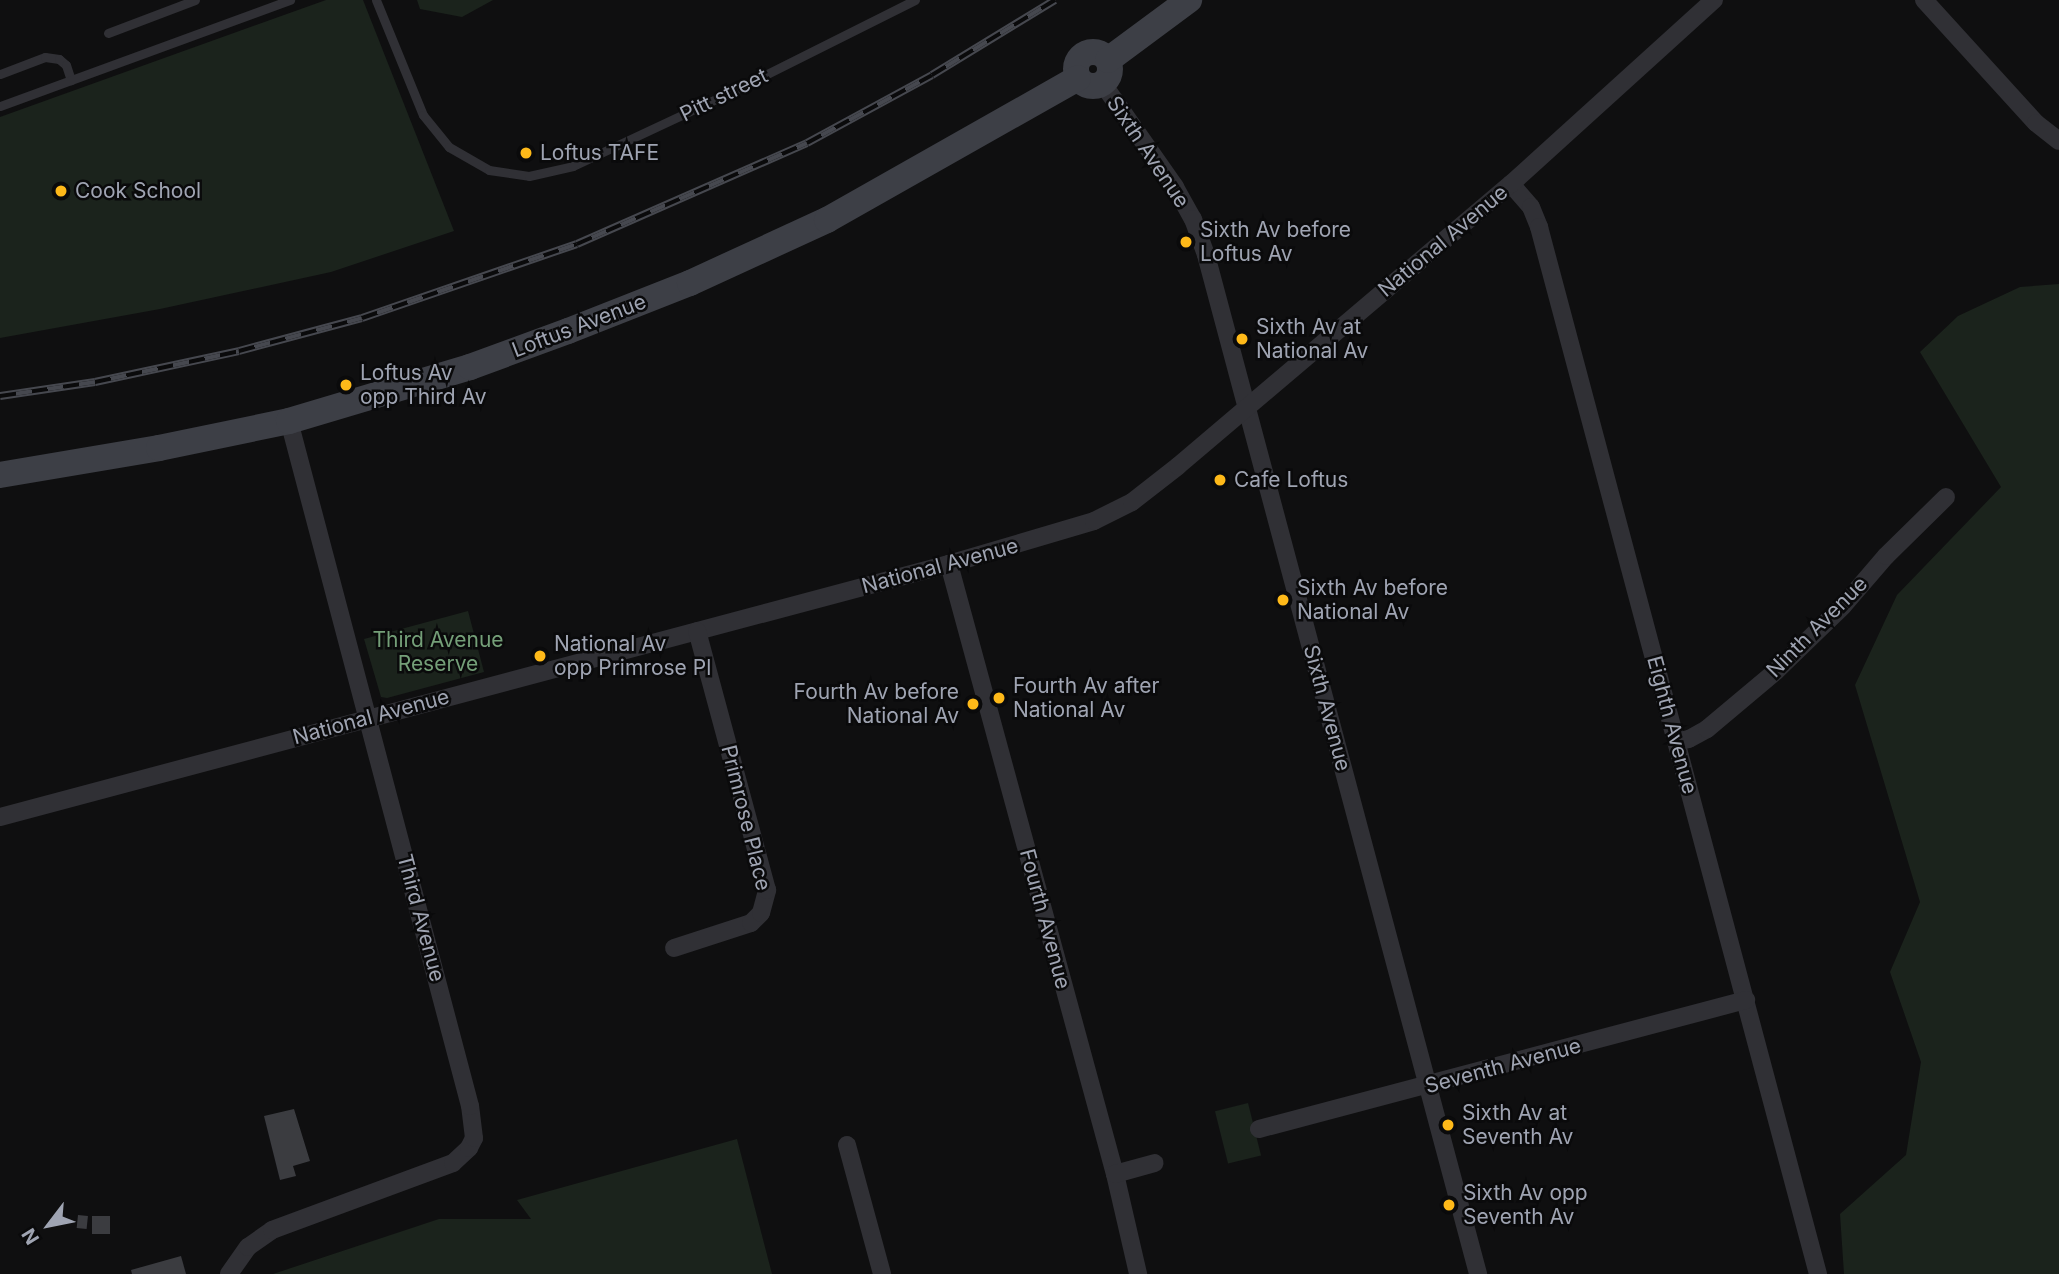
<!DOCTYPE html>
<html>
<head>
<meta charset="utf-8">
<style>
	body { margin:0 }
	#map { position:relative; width:2059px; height:1274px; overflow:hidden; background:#0f0f10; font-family:Inter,sans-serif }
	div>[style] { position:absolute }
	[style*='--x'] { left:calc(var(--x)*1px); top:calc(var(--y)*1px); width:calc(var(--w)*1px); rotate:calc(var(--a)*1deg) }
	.green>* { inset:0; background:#1b231c; transform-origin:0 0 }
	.building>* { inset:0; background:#3b3c40; transform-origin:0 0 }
	.lane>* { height:9px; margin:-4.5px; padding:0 4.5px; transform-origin:4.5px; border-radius:4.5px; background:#303035 }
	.street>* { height:18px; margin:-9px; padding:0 9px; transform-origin:9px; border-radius:9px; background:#303035 }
	.secondary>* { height:26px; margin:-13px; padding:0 13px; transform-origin:13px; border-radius:13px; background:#3d3f46 }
	.secondary>.ring { margin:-13px; padding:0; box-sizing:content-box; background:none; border:26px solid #3d3f46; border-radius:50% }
	.rail>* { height:8px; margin-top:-4px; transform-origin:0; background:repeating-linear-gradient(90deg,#0a0a0b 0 16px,#46484f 0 32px); box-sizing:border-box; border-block:2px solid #46484f }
	.dots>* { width:19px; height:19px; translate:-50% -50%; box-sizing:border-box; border:4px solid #0a0a0b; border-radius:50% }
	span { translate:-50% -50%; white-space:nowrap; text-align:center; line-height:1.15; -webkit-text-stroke:5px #0a0a0b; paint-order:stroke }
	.street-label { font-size:21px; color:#9fa4b2 }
	.poi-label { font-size:21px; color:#9fa4b2 }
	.left { translate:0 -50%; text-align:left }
	.right { translate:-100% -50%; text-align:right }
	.park-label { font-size:21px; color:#749f78 }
	.north { position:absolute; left:14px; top:1190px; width:70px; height:70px; -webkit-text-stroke:5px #0a0a0b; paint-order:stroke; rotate:238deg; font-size:19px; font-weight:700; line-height:28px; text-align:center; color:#9fa4b2 }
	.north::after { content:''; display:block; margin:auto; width:24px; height:32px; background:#9fa4b2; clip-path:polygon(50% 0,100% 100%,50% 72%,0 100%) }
</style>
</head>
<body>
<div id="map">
	<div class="green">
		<div style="clip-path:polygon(326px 0,363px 0,454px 231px,331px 272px,160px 309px,0 338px,0 117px)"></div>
		<div style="clip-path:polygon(417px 0,493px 0,462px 17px,420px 9px)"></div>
		<div style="clip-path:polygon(2059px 284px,2059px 1274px,1844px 1274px,1840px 1214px,1906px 1155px,1921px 1062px,1890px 972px,1920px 902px,1855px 685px,1897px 595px,2001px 487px,1920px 352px,1958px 316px,2020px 287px)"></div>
		<div style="clip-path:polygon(468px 611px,484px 672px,387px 698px,381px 697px,364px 639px)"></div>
		<div style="left:1248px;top:1103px;width:54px;height:34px;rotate:76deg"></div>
		<div style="clip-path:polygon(737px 1139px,772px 1274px,273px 1274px,439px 1219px,531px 1219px,517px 1200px)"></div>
	</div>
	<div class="building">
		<div style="clip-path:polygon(294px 1109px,310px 1161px,293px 1166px,296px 1176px,280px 1180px,264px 1116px)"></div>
		<div style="left:78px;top:1215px;width:10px;height:13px;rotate:6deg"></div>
		<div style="left:92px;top:1216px;width:18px;height:18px"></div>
		<div style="clip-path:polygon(181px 1256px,186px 1274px,132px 1274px,131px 1270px)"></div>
	</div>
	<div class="lane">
		<div style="--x:376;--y:0;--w:124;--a:67.8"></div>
		<div style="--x:423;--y:115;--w:41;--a:50.9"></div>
		<div style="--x:449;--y:147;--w:46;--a:29.9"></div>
		<div style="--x:489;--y:170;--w:40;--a:8.5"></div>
		<div style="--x:529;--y:176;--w:45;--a:-12.8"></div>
		<div style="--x:573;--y:166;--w:172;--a:-25.1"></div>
		<div style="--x:729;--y:93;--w:208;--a:-26.6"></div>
		<div style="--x:108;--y:33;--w:93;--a:-20.8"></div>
		<div style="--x:0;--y:74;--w:48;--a:-20.7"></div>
		<div style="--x:45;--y:57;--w:14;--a:8"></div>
		<div style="--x:59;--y:59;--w:9;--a:41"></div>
		<div style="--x:66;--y:65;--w:16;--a:72"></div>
		<div style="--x:0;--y:106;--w:309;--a:-20.1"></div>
	</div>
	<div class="street">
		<div style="--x:1924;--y:0;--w:166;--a:47.7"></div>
		<div style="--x:2036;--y:123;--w:29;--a:38"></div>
		<div style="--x:1103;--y:84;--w:126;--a:55"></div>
		<div style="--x:1175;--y:187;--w:37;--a:61"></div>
		<div style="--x:1193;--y:219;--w:38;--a:70"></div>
		<div style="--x:1206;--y:255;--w:1055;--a:75.05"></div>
		<div style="--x:1511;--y:184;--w:30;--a:49"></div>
		<div style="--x:1531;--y:207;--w:22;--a:68"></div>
		<div style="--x:1539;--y:227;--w:1084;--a:75.08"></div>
		<div style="--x:949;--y:564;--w:632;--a:74.78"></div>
		<div style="--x:1115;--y:1174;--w:103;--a:77"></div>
		<div style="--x:1676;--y:742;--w:13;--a:-13"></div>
		<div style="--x:1689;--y:739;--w:21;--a:-29"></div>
		<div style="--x:1707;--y:729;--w:90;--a:-40"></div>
		<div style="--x:1776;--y:671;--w:93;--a:-44.1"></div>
		<div style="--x:1843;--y:606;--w:66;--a:-49.3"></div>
		<div style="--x:1886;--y:556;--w:84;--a:-44.5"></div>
		<div style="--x:0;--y:817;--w:982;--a:-14.93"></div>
		<div style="--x:949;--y:564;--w:151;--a:-16.5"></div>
		<div style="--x:1094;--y:521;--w:42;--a:-26.6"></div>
		<div style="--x:1132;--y:502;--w:58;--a:-38"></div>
		<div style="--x:1178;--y:466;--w:436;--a:-40.3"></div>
		<div style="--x:1511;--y:184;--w:274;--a:-42.2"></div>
		<div style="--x:674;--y:948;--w:81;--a:-18"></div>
		<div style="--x:751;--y:923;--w:14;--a:-45"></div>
		<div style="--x:761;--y:913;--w:24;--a:-75"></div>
		<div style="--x:767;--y:890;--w:268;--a:-105.1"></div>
		<div style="--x:1259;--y:1129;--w:504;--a:-14.84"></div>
		<div style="--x:847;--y:1145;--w:134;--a:74.8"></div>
		<div style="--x:1115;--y:1174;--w:41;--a:-15.4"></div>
		<div style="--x:229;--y:1274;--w:33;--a:-55"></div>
		<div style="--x:248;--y:1247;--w:29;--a:-35"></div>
		<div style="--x:272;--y:1230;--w:193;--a:-20.3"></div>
		<div style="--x:453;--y:1163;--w:22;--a:-43"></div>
		<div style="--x:469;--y:1148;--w:11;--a:-63"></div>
		<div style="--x:474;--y:1138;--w:32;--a:-97"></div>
		<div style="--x:470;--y:1106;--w:709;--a:-104.8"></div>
	</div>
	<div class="secondary">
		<div class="ring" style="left:1076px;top:52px;width:8px;height:8px"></div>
		<div style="--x:1108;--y:60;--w:101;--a:-36.5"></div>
		<div style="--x:0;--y:475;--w:161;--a:-9.6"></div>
		<div style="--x:159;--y:448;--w:133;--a:-11.7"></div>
		<div style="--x:289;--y:421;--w:189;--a:-16.6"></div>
		<div style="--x:470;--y:367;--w:104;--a:-20.2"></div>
		<div style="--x:568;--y:331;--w:131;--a:-21.5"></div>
		<div style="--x:690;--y:283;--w:151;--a:-24.7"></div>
		<div style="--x:827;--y:220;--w:288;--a:-29.5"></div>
	</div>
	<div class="rail">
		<div style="--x:0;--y:396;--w:96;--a:-8.4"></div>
		<div style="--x:95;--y:382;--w:147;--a:-12.1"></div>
		<div style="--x:239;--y:351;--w:127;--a:-15"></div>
		<div style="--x:362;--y:318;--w:227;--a:-19"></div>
		<div style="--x:577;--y:244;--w:251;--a:-23.7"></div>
		<div style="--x:807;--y:143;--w:142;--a:-28.5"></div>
		<div style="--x:932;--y:75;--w:144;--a:-31.4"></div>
	</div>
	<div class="dots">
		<div style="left:526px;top:153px;background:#feb919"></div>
		<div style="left:61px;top:191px;background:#feb919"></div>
		<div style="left:1186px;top:242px;background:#feb919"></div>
		<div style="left:1242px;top:339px;background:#feb919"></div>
		<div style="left:346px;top:385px;background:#feb919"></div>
		<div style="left:1220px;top:480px;background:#feb919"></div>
		<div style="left:1283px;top:600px;background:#feb919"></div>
		<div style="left:540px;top:656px;background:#feb919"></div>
		<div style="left:999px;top:698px;background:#feb919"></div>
		<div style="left:973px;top:704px;background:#feb919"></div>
		<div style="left:1448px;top:1125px;background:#feb919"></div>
		<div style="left:1449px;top:1205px;background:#feb919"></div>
	</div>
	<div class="street-label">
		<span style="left:724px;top:95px;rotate:-26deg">Pitt street</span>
		<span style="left:1148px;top:152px;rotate:56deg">Sixth Avenue</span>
		<span style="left:1443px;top:241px;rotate:-40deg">National Avenue</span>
		<span style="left:579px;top:326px;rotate:-21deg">Loftus Avenue</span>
		<span style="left:940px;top:566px;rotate:-15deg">National Avenue</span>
		<span style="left:1817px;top:627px;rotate:-45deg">Ninth Avenue</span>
		<span style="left:1327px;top:708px;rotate:75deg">Sixth Avenue</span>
		<span style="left:371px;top:717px;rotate:-15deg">National Avenue</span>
		<span style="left:1672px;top:725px;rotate:75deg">Eighth Avenue</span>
		<span style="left:746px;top:818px;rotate:76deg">Primrose Place</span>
		<span style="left:421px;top:918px;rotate:75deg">Third Avenue</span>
		<span style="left:1045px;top:919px;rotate:75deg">Fourth Avenue</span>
		<span style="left:1503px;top:1066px;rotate:-15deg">Seventh Avenue</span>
	</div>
	<div class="poi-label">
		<span class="left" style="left:540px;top:153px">Loftus TAFE</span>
		<span class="left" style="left:75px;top:191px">Cook School</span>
		<span class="left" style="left:1200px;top:242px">Sixth Av before<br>Loftus Av</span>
		<span class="left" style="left:1256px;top:339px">Sixth Av at<br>National Av</span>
		<span class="left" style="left:360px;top:385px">Loftus Av<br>opp Third Av</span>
		<span class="left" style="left:1234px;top:480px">Cafe Loftus</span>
		<span class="left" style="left:1297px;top:600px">Sixth Av before<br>National Av</span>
		<span class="left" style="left:554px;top:656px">National Av<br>opp Primrose Pl</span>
		<span class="left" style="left:1013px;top:698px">Fourth Av after<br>National Av</span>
		<span class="right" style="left:959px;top:704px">Fourth Av before<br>National Av</span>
		<span class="left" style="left:1462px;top:1125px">Sixth Av at<br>Seventh Av</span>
		<span class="left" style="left:1463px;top:1205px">Sixth Av opp<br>Seventh Av</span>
	</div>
	<div class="park-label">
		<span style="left:438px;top:652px">Third Avenue<br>Reserve</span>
	</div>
	<div class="north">N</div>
</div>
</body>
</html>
